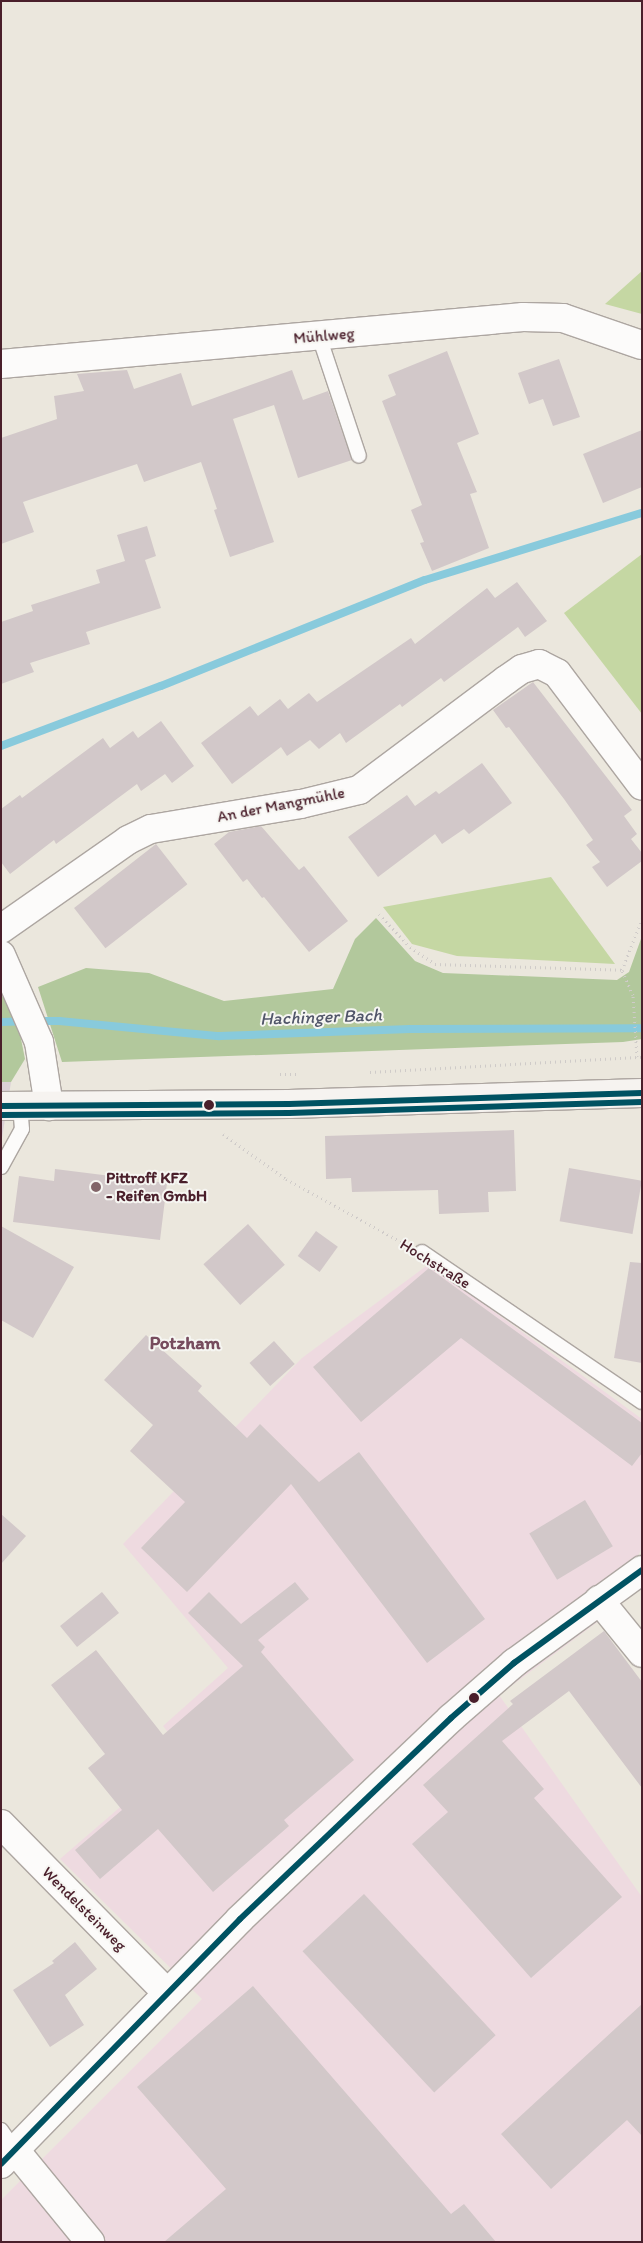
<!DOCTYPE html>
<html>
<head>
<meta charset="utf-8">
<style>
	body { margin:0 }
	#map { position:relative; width:643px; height:2243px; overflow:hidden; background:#ebe7dd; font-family:Itim,sans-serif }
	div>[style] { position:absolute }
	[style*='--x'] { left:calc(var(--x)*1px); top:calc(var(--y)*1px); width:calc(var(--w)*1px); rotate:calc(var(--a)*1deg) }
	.built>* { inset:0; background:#eedae0 }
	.industrial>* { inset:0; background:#dbd0d6 }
	.green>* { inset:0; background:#c5d7a3 }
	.forest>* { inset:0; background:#b2c89c }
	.stream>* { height:8px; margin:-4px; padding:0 4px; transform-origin:4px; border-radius:4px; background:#88cadc }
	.building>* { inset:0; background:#d2c8c9; transform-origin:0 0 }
	.path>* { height:3px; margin-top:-1.5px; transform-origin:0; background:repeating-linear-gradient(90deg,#cfcbc9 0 1px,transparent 0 5px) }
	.roads { filter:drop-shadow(1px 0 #ada6a1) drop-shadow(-1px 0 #ada6a1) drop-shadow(0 1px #ada6a1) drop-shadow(0 -1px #ada6a1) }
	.service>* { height:14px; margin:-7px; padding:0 7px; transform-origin:7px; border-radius:7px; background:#fcfbfa }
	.minor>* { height:28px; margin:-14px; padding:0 14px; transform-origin:14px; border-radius:14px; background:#fcfbfa }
	.secondary>* { height:28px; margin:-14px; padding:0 14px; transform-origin:14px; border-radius:14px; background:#f6f3f0 }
	.bus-1>* { height:6px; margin:-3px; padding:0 3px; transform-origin:3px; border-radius:3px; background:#005262 }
	.bus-2>* { height:6px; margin:-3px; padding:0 3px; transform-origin:3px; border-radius:3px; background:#005262 }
	.bus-3>* { height:6px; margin:-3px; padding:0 3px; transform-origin:3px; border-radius:3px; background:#005262 }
	.dots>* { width:14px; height:14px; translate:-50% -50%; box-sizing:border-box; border:2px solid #f6f6f2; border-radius:50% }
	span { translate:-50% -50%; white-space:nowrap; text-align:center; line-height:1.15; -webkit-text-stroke:4px #f6f6f2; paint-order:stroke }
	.street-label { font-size:16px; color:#4a1f2b }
	.poi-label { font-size:16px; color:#4a1f2b; font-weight:700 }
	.left { translate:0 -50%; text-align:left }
	.water-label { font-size:18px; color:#515669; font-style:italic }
	.quarter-label { font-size:19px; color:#774c5e; font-weight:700 }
	.frame { position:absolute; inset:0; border:2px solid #4a1f2b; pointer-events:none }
</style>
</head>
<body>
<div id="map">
	<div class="built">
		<div style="clip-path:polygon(429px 1264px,642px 1419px,642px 1547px,615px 1609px,499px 1695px,642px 1897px,642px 2242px,1px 2242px,1px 2200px,202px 1999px,60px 1859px,184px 1752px,163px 1726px,228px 1668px,123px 1544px,302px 1358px)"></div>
	</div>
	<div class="industrial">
		<div style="clip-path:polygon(1px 1082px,11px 1082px,1px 1144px)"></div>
	</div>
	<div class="green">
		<div style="clip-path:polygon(642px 271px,642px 314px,605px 304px)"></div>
		<div style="clip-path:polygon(642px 554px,642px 714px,564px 613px)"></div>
		<div style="clip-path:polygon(551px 877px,615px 964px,457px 956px,412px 944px,383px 907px)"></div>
	</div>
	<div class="forest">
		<div style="clip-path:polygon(376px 918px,415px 961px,443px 973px,617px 980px,629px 972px,642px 936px,642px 1039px,623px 1042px,62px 1062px,38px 987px,86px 968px,149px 973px,224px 1001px,333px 989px,355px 939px)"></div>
		<div style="clip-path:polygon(4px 996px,20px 1034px,25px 1059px,11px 1082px,1px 1082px,1px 997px)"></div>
	</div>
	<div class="stream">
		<div style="--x:1;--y:746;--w:171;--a:-20.6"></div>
		<div style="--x:161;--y:686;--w:284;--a:-21.9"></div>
		<div style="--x:425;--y:580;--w:227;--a:-17.2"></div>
		<div style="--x:36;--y:1021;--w:23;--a:0"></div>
		<div style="--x:59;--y:1021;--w:161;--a:5.4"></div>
		<div style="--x:219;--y:1036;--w:191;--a:-2.1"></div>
		<div style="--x:410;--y:1029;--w:232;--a:-0.2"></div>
		<div style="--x:1;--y:1022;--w:23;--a:-2"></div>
	</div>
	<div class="building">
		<div style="clip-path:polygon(447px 351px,479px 434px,457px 443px,477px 492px,470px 494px,489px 548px,432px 571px,420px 543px,424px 542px,411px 510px,422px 505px,382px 401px,396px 395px,388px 375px)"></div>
		<div style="clip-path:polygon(559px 359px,580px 417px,553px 426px,543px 399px,529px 404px,518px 373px)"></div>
		<div style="clip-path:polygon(127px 370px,134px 389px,181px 373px,192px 406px,292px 370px,303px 400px,328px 391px,352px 460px,298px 478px,274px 405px,233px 419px,274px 542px,230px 557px,214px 510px,217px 509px,201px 462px,144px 482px,137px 464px,23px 502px,34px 532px,1px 544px,1px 438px,57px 419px,54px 396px,84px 391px,77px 374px)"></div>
		<div style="clip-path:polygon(642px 430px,642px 487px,603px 503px,583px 454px)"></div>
		<div style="clip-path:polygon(147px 526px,156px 556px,145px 560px,161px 608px,86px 632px,90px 644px,30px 663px,34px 672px,1px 684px,1px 622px,33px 611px,31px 605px,100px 583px,96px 570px,125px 561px,117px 535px)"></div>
		<div style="clip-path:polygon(517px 582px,547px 621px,525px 637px,518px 627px,444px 682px,441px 678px,402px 707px,400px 704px,346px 743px,340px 733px,319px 749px,310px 740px,287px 756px,281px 747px,232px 784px,201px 743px,250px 706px,258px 716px,280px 699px,288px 709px,309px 693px,317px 702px,411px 638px,415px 644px,487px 588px,495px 598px)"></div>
		<div style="clip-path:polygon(533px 682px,632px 810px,624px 816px,637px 834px,631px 839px,642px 853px,642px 861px,607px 887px,592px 867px,600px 862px,586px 845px,593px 840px,564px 799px,509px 727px,506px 728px,493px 710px)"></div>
		<div style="clip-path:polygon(161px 721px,194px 766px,172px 783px,165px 774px,141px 791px,137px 784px,56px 844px,54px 840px,10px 874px,1px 862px,1px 809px,20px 795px,22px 798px,103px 738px,110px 748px,133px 731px,138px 738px)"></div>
		<div style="clip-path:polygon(482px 763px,512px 803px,469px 834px,464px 829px,442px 844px,435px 834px,378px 877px,348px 837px,407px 795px,415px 806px,436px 791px,439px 794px)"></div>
		<div style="clip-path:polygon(261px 826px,299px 870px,304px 866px,348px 921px,309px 952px,264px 897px,262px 898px,247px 879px,243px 882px,214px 844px,229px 832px)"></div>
		<div style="left:156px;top:844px;width:51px;height:104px;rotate:52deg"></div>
		<div style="clip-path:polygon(514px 1130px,516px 1191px,488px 1192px,489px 1212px,439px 1214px,438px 1190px,352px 1192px,351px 1178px,326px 1179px,325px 1136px)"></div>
		<div style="left:569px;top:1168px;width:74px;height:54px;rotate:10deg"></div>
		<div style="clip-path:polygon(55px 1169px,167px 1183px,160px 1240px,13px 1222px,19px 1176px,54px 1181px)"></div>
		<div style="left:248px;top:1224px;width:55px;height:60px;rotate:48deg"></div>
		<div style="clip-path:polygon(1px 1226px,74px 1267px,33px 1338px,1px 1320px)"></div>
		<div style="left:316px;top:1231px;width:27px;height:31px;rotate:36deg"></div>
		<div style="clip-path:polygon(630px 1262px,642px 1263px,642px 1363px,614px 1358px)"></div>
		<div style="clip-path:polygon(429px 1268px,642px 1423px,642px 1453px,632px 1466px,461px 1338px,361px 1422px,313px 1367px)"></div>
		<div style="clip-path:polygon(146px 1335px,202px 1386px,198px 1391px,247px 1438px,260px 1424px,319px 1482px,359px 1452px,485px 1619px,427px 1663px,291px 1484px,187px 1592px,141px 1548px,185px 1502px,130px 1451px,153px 1425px,104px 1380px)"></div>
		<div style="left:274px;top:1341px;width:31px;height:33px;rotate:48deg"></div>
		<div style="left:585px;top:1500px;width:54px;height:65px;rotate:59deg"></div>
		<div style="clip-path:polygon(1px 1514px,26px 1536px,1px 1564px)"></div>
		<div style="clip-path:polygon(295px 1582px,309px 1599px,258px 1640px,265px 1647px,261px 1652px,354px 1760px,284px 1820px,289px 1826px,213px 1892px,158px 1829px,100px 1879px,75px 1850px,122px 1810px,88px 1768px,105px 1754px,51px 1685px,96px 1650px,163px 1735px,243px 1666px,188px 1613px,209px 1592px,241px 1624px)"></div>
		<div style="left:102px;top:1592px;width:27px;height:54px;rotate:51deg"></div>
		<div style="clip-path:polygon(604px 1631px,642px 1682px,642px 1788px,569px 1691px,502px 1741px,544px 1789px,534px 1798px,622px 1897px,531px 1978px,412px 1844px,448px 1812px,423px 1785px,513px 1704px,510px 1701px)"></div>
		<div style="left:364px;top:1894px;width:193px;height:84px;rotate:47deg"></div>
		<div style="clip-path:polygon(75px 1942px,97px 1969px,65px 1995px,84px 2025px,50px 2047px,13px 1990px,54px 1963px,52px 1961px)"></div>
		<div style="clip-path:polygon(253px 1986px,451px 2214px,464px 2204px,496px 2242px,164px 2242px,226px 2189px,137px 2087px)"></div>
		<div style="clip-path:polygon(642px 2004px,642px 2136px,627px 2120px,551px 2189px,501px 2134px)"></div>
	</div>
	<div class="path">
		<div style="--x:379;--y:914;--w:45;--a:46.8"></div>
		<div style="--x:410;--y:947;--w:30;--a:34"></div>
		<div style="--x:435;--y:964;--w:187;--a:1.8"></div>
		<div style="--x:637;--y:1057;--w:62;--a:-93.7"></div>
		<div style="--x:633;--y:995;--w:27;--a:-114"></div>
		<div style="--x:622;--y:970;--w:55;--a:-68.6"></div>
		<div style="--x:370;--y:1072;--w:272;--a:-3.2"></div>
		<div style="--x:280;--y:1074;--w:19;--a:0"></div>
		<div style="--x:223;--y:1134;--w:77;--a:35.5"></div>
		<div style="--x:286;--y:1179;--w:136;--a:28.6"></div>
	</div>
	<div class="roads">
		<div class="service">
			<div style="--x:319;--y:336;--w:126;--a:71.6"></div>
			<div style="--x:1;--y:1167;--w:43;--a:-61.1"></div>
			<div style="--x:22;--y:1129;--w:23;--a:-95"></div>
			<div style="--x:422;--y:1252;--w:266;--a:34.3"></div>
			<div style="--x:1;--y:2130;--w:24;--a:55"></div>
		</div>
		<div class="minor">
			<div style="--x:1;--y:364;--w:524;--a:-5.14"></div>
			<div style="--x:523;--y:317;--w:40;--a:1.4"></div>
			<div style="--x:563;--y:318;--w:83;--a:18.9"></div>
			<div style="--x:1;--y:929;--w:155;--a:-35"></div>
			<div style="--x:128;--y:840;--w:25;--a:-26"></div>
			<div style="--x:151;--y:829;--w:152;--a:-9.5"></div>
			<div style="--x:301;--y:804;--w:60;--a:-13.6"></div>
			<div style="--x:359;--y:790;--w:184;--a:-36.8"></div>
			<div style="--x:506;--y:680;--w:19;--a:-35"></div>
			<div style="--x:522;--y:669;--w:18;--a:-16"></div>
			<div style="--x:539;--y:664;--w:20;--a:27"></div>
			<div style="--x:557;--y:673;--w:141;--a:53"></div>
			<div style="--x:1;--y:955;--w:95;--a:66.4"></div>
			<div style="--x:39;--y:1042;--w:65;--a:81.1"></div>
			<div style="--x:599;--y:1600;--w:68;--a:50.9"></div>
			<div style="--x:1;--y:1824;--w:237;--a:45.5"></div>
			<div style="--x:15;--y:2150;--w:119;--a:50.8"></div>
			<div style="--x:1;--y:2164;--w:342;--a:-45.7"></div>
			<div style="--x:240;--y:1919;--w:291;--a:-43.6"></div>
			<div style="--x:451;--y:1718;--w:84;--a:-41.1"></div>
			<div style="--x:514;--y:1663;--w:158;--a:-36"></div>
		</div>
		<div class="secondary">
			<div style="--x:1;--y:1106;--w:288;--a:-0.4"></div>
			<div style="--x:289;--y:1104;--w:353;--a:-1.8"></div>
		</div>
	</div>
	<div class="bus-1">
		<div style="--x:1;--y:1106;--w:288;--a:-0.4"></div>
		<div style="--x:289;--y:1104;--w:353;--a:-1.8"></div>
	</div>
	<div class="bus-2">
		<div style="--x:1;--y:2164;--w:342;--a:-45.7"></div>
		<div style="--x:240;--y:1919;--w:291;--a:-43.6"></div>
		<div style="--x:451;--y:1718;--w:84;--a:-41.1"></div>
		<div style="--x:514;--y:1663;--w:158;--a:-36"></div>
	</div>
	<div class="bus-3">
		<div style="--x:1;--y:1115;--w:288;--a:-0.4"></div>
		<div style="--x:289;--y:1113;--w:353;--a:-1.8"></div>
	</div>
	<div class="dots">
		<div style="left:209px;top:1105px;background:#4a1f2b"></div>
		<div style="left:96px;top:1187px;background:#826569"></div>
		<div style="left:474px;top:1698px;background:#4a1f2b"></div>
	</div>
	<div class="street-label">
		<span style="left:324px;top:336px;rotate:-5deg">Mühlweg</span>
		<span style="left:281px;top:805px;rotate:-11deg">An der Mangmühle</span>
		<span style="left:435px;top:1264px;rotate:32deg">Hochstraße</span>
		<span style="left:84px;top:1909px;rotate:45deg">Wendelsteinweg</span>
	</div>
	<div class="poi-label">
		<span class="left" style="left:106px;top:1187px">Pittroff KFZ<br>- Reifen GmbH</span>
	</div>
	<div class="water-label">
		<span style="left:321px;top:1017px;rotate:-2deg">Hachinger Bach</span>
	</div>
	<div class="quarter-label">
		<span style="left:185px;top:1343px">Potzham</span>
	</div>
	<div class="frame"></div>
</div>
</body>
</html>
